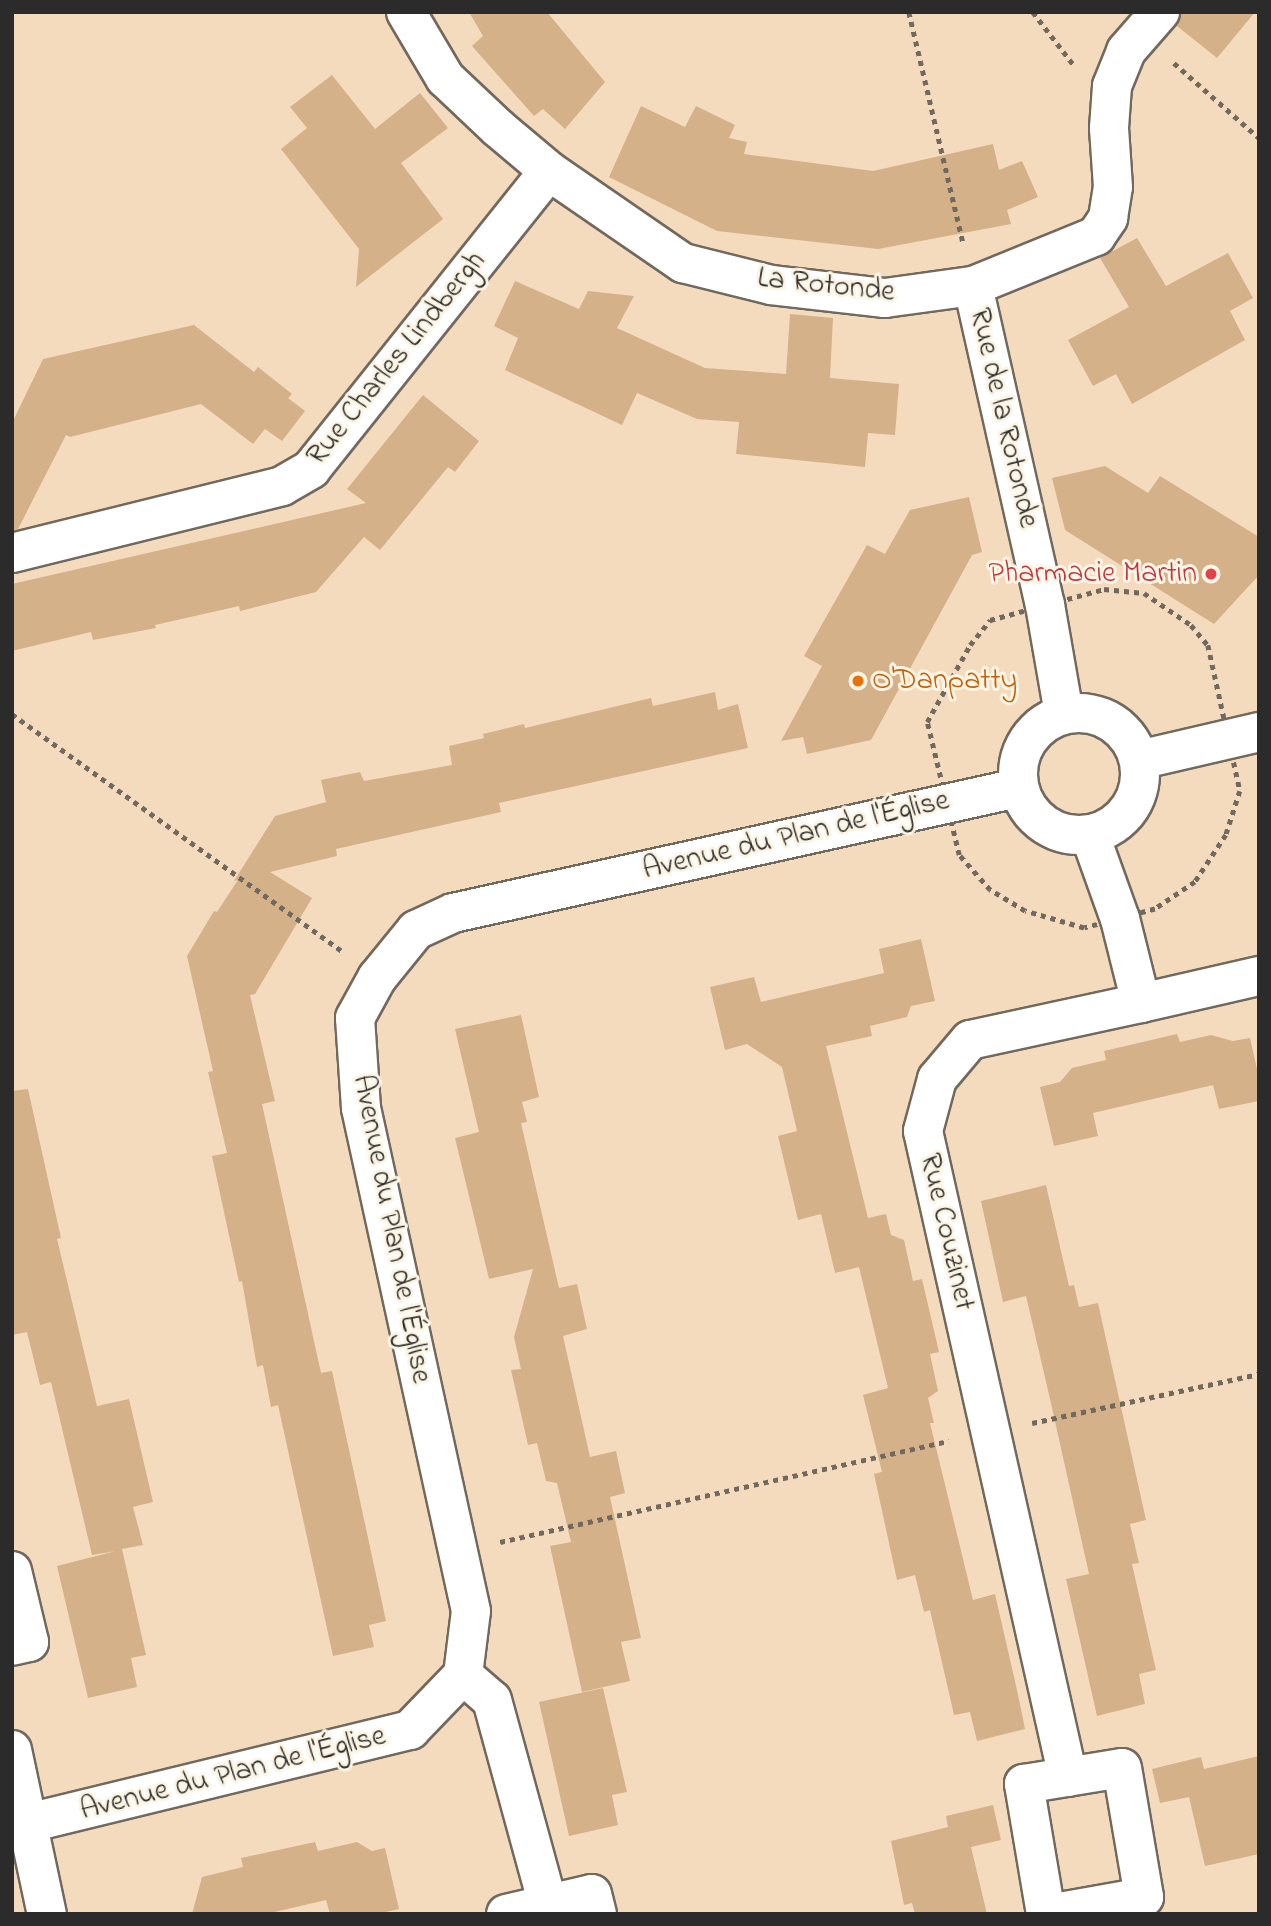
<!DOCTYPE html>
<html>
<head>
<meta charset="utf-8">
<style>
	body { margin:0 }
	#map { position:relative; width:1271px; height:1926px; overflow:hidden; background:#f5dbbe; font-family:"Indie Flower",sans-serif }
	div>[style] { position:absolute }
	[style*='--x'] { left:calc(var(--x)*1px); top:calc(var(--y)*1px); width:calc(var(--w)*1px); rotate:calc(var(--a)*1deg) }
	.building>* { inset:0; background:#d4b188 }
	.path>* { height:4.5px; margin-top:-2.25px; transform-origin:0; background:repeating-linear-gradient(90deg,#72695e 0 5px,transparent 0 10px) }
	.roads { filter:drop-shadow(2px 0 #72695e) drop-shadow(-2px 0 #72695e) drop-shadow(0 2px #72695e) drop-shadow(0 -2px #72695e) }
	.street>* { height:38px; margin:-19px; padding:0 19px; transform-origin:19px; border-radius:19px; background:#fff }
	.secondary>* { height:38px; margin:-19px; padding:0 19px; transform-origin:19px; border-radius:19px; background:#fff }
	.secondary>.ring { margin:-19px; padding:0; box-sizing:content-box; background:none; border:38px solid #fff; border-radius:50% }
	.dots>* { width:19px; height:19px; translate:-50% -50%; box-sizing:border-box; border:4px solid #fcf5e5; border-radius:50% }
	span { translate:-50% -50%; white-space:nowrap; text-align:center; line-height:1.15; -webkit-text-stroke:6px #fcf5e5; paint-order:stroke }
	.street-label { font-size:30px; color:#2b2b2b }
	.health-label { font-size:30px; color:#be3a42 }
	.right { translate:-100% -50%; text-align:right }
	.food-label { font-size:30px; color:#c56008 }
	.left { translate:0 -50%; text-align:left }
	.frame { position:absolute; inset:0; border:14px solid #2b2b2b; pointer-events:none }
</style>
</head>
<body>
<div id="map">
	<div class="building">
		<div style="clip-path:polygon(469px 12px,547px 12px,605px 82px,565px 129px,543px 109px,534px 116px,472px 46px,483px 36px)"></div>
		<div style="clip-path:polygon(1181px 12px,1255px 12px,1217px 58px,1177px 26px)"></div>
		<div style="clip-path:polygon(332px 75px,375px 129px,420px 93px,448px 128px,401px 163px,443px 219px,356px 287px,359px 249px,281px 149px,307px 128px,290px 107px)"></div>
		<div style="clip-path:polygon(641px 106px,685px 127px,696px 106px,735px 125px,729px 138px,747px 142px,744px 154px,873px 171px,993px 144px,999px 170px,1022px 161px,1038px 197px,1007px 210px,1011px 224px,878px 249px,717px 231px,609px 177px)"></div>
		<div style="clip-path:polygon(1137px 238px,1166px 286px,1228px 253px,1253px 298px,1230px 311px,1245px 340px,1132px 404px,1116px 374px,1093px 386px,1068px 340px,1129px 307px,1100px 258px)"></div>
		<div style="clip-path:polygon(515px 281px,579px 309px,588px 291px,634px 296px,617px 328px,705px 368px,786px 374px,790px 314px,833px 318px,830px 378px,899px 384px,895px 435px,868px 433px,865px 467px,736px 454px,739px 422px,697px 419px,637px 393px,622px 425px,505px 370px,518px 338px,494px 326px)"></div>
		<div style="clip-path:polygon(194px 325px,254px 372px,258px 367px,292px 394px,288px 398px,305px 411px,282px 441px,265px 429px,253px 444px,201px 404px,70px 437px,66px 435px,18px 529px,12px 530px,12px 423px,43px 359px)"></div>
		<div style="clip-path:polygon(423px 395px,479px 441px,455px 472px,448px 467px,380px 550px,364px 537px,316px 592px,240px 611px,239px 606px,155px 625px,156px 628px,93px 640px,91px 632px,12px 651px,12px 584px,366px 503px,347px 489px)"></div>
		<div style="clip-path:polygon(1105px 466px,1148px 493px,1160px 476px,1259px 537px,1259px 575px,1214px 624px,1065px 530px,1052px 478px)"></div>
		<div style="clip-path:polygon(969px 497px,982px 552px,972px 555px,871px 740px,807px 754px,803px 737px,781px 741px,822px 666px,804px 656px,867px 545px,885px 554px,910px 510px)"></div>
		<div style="clip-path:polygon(715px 692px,718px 710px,738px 704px,748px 748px,499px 803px,501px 812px,336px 849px,337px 856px,270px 872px,312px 898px,255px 994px,250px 995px,275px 1101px,262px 1104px,321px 1373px,332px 1371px,386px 1621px,369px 1625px,374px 1647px,333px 1656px,278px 1405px,271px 1407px,263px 1365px,257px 1367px,242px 1281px,239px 1282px,212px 1156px,227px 1153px,208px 1072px,213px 1071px,187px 956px,214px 911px,217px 912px,238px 880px,234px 881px,275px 816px,326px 802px,321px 780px,360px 772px,364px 781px,452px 765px,449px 746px,484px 738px,483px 734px,524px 724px,525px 728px,651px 698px,653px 706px)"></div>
		<div style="clip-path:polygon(921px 939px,935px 1001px,911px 1006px,907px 1017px,870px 1026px,872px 1036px,826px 1046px,868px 1218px,886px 1214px,891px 1235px,904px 1240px,913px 1281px,922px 1279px,939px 1352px,930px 1354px,938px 1391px,928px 1398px,934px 1423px,930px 1423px,973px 1600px,995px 1594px,1017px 1690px,1025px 1729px,977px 1741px,970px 1712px,954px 1715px,930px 1610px,924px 1612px,915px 1575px,897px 1580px,874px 1474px,882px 1472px,863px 1395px,888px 1388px,859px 1267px,835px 1273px,821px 1214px,798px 1220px,778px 1136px,797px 1131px,782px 1067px,747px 1044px,725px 1050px,710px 987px,754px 977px,761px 1002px,884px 973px,879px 949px)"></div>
		<div style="clip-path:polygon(521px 1015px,539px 1097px,522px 1102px,527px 1122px,521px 1123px,559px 1288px,577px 1284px,587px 1329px,563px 1336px,590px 1457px,616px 1451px,625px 1493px,610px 1497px,641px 1638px,621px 1642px,630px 1681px,582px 1692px,550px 1546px,571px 1542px,557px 1483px,546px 1481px,537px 1443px,528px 1445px,511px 1370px,521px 1369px,514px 1337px,533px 1269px,489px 1279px,455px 1138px,479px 1132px,455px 1029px)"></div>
		<div style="clip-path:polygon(1177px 1034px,1180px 1042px,1211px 1035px,1233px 1041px,1250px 1038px,1259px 1078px,1259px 1101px,1219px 1109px,1213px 1085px,1093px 1113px,1098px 1136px,1054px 1146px,1040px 1087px,1060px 1082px,1072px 1068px,1106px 1060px,1104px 1051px)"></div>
		<div style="clip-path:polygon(28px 1089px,61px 1238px,57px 1239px,97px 1406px,129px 1399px,153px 1502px,133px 1507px,143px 1545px,122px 1549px,146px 1655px,131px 1658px,137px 1687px,88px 1698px,57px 1566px,116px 1551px,92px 1555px,51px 1382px,40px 1385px,27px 1332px,12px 1335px,12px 1091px)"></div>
		<div style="clip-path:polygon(1046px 1185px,1069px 1286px,1074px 1285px,1079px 1307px,1098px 1303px,1146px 1520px,1130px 1524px,1139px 1563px,1132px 1564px,1156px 1670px,1139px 1674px,1145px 1704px,1097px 1716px,1066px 1579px,1089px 1574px,1050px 1399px,1026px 1296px,1003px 1302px,981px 1201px)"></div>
		<div style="clip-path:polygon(603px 1688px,627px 1792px,612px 1795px,618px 1825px,569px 1836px,539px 1702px)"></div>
		<div style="clip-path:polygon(1259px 1756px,1259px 1854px,1205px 1866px,1189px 1797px,1160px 1803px,1152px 1769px,1201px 1757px,1204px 1769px)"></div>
		<div style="clip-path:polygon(993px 1805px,1001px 1840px,971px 1847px,987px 1914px,915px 1914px,912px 1903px,904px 1905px,891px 1841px,948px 1827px,946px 1816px)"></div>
		<div style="clip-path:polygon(315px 1842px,318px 1851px,357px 1842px,372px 1851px,385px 1848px,399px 1909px,377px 1914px,330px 1914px,326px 1900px,266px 1914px,192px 1914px,202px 1877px,243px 1867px,241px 1858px)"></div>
	</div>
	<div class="path">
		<div style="--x:909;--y:12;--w:237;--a:76.8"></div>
		<div style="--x:1033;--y:12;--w:66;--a:52.4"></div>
		<div style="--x:1174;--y:63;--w:113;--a:41.4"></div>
		<div style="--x:1104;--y:589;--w:40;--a:5.7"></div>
		<div style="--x:1144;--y:593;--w:57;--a:34.2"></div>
		<div style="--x:1191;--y:625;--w:26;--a:50"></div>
		<div style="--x:1208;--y:645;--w:149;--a:77.6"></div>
		<div style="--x:1240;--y:791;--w:46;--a:107.7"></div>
		<div style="--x:1226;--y:835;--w:56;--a:123.4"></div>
		<div style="--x:1195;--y:882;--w:48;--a:146"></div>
		<div style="--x:1155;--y:909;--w:73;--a:165"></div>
		<div style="--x:1084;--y:928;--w:61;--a:-163.9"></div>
		<div style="--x:1025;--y:911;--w:41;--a:-149"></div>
		<div style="--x:990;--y:890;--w:47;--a:-131.5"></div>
		<div style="--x:959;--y:855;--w:137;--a:-103.5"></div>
		<div style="--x:927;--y:722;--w:88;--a:-60.8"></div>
		<div style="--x:970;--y:645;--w:32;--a:-51"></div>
		<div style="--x:990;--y:620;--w:118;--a:-15.2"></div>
		<div style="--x:12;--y:714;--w:408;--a:35.7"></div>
		<div style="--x:1032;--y:1423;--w:232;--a:-12.2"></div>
		<div style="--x:500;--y:1542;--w:460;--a:-12.7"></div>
	</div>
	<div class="roads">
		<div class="street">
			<div style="--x:406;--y:12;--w:77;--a:59.4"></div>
			<div style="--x:445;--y:78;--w:73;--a:43.3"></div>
			<div style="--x:498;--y:128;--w:67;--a:40.1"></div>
			<div style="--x:549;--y:171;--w:163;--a:34.5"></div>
			<div style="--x:683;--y:263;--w:91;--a:14"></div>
			<div style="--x:771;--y:285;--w:115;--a:6.5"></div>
			<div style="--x:885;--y:298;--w:89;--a:-7.8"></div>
			<div style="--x:973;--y:286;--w:133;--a:-22.1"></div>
			<div style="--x:1096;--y:236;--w:22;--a:-56"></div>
			<div style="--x:1108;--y:218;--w:31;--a:-81"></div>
			<div style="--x:1113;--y:187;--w:59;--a:-93.9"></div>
			<div style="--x:1109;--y:128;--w:42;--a:-85.9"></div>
			<div style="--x:1112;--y:86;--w:38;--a:-68"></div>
			<div style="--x:1126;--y:51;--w:52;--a:-48.9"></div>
			<div style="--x:973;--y:286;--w:327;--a:77.3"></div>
			<div style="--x:1045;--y:605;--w:111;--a:80.1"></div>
			<div style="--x:12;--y:553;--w:278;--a:-13.9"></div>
			<div style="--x:282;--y:486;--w:34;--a:-30"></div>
			<div style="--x:311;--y:469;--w:381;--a:-51.4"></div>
			<div style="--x:1141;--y:1003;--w:121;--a:-12.9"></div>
			<div style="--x:12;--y:1571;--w:73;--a:76.5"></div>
			<div style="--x:29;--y:1642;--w:17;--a:167"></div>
			<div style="--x:463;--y:1675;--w:38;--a:41"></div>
			<div style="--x:492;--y:1700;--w:213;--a:74.7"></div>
			<div style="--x:12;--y:1750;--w:168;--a:78"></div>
			<div style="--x:1068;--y:1777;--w:662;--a:-102.65"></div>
			<div style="--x:923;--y:1131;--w:54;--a:-74.9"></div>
			<div style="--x:937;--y:1079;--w:51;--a:-49.8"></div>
			<div style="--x:970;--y:1040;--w:175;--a:-12.2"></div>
			<div style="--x:1141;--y:1003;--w:87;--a:-104"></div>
			<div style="--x:1120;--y:919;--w:89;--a:-109.7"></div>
			<div style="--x:506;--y:1914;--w:88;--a:-13.1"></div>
			<div style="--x:592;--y:1894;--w:21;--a:76"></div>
			<div style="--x:1046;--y:1914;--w:132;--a:-99.6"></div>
			<div style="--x:1024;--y:1784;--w:99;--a:-9.3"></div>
			<div style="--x:1122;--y:1768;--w:131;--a:80.3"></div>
			<div style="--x:1144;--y:1897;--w:97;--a:169.9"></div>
		</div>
		<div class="secondary">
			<div class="ring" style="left:1018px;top:713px;width:84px;height:84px"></div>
			<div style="--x:1139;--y:760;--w:123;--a:-13.1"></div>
			<div style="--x:12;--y:1827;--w:410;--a:-13.7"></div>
			<div style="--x:410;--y:1730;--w:76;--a:-46.1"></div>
			<div style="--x:463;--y:1675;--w:64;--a:-82.9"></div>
			<div style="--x:471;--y:1611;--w:515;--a:-102.34"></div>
			<div style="--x:361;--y:1108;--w:90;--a:-93.8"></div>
			<div style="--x:355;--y:1018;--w:46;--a:-61.2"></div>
			<div style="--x:377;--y:978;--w:62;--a:-50.9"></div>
			<div style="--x:416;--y:930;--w:41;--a:-24.7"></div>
			<div style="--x:453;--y:913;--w:579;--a:-12.48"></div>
		</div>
	</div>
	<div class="dots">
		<div style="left:1211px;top:574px;background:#e0444e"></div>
		<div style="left:858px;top:681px;background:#e8710a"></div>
	</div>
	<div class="street-label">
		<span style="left:826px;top:286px;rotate:6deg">La Rotonde</span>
		<span style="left:397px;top:359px;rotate:-51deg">Rue Charles Lindbergh</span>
		<span style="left:1003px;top:418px;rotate:77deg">Rue de la Rotonde</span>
		<span style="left:796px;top:836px;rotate:-13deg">Avenue du Plan de l'Église</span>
		<span style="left:391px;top:1229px;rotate:79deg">Avenue du Plan de l'Église</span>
		<span style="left:946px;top:1232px;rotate:77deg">Rue Couzinet</span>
		<span style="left:233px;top:1774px;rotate:-14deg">Avenue du Plan de l'Église</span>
	</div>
	<div class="health-label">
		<span class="right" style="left:1197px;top:574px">Pharmacie Martin</span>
	</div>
	<div class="food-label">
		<span class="left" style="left:872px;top:681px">O'Danpatty</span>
	</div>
	<div class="frame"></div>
</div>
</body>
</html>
